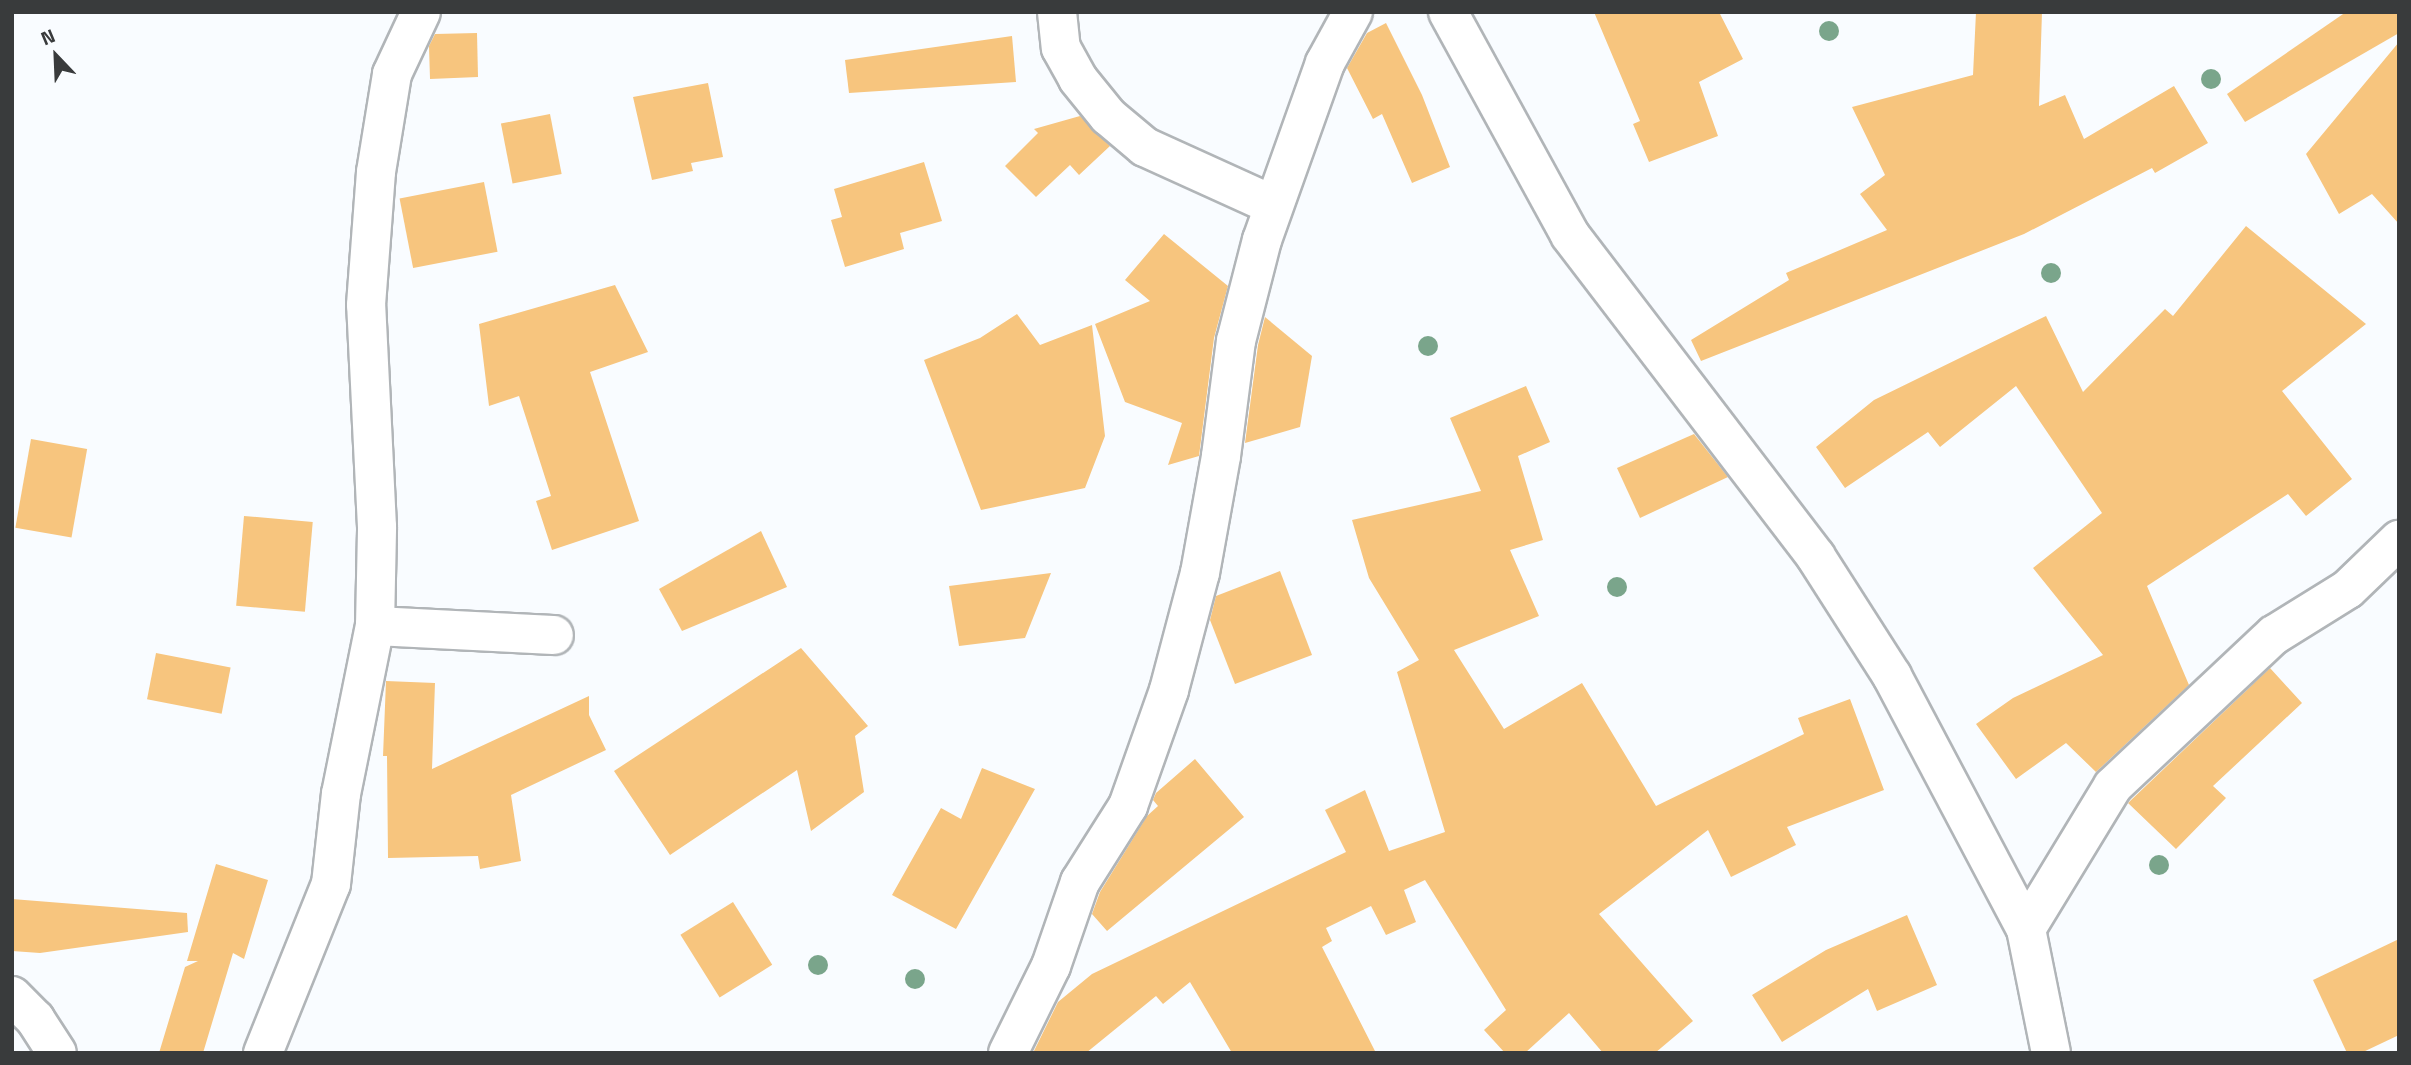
<!DOCTYPE html>
<html>
<head>
<meta charset="utf-8">
<style>
	body { margin:0 }
	#map { position:relative; width:2411px; height:1065px; overflow:hidden; background:#f9fcff; font-family:"Titillium Web",sans-serif }
	div>[style] { position:absolute }
	[style*='--x'] { left:calc(var(--x)*1px); top:calc(var(--y)*1px); width:calc(var(--w)*1px); rotate:calc(var(--a)*1deg) }
	.building>* { inset:0; background:#f7c57e; transform-origin:0 0 }
	.roads { filter:drop-shadow(2px 0 #b1b5b8) drop-shadow(-2px 0 #b1b5b8) drop-shadow(0 2px #b1b5b8) drop-shadow(0 -2px #b1b5b8) }
	.minor>* { height:38px; margin:-19px; padding:0 19px; transform-origin:19px; border-radius:19px; background:#fff }
	.trees>* { width:20px; height:20px; margin:-10px; border-radius:50%; background:#7aa58b }
	span { translate:-50% -50%; white-space:nowrap; text-align:center; line-height:1.15; -webkit-text-stroke:7px #f9fcff; paint-order:stroke }
	.frame { position:absolute; inset:0; border:14px solid #393b3c; pointer-events:none }
	.north { position:absolute; left:21px; top:21px; width:70px; height:70px; -webkit-text-stroke:5px #f9fcff; paint-order:stroke; rotate:337deg; font-size:19px; font-weight:700; line-height:28px; text-align:center; color:#393b3c }
	.north::after { content:''; display:block; margin:auto; width:24px; height:32px; background:#393b3c; clip-path:polygon(50% 0,100% 100%,50% 72%,0 100%) }
</style>
</head>
<body>
<div id="map">
	<div class="building">
		<div style="clip-path:polygon(1594px 12px,1719px 12px,1743px 59px,1699px 82px,1718px 136px,1649px 162px,1633px 124px,1640px 121px)"></div>
		<div style="clip-path:polygon(1976px 12px,2042px 12px,2039px 106px,2065px 95px,2084px 139px,2174px 86px,2208px 143px,2155px 173px,2152px 168px,2024px 234px,1701px 361px,1691px 340px,1789px 280px,1786px 273px,1887px 230px,1860px 194px,1885px 175px,1852px 107px,1973px 75px)"></div>
		<div style="clip-path:polygon(2346px 12px,2399px 12px,2399px 33px,2245px 122px,2227px 94px)"></div>
		<div style="clip-path:polygon(1386px 23px,1422px 95px,1450px 167px,1412px 183px,1382px 114px,1373px 119px,1347px 68px,1367px 33px)"></div>
		<div style="clip-path:polygon(477px 33px,478px 77px,430px 79px,429px 46px,435px 34px)"></div>
		<div style="clip-path:polygon(1012px 36px,1016px 82px,849px 93px,845px 60px)"></div>
		<div style="clip-path:polygon(2399px 42px,2399px 224px,2372px 194px,2339px 214px,2306px 154px)"></div>
		<div style="clip-path:polygon(708px 83px,723px 157px,691px 163px,693px 171px,652px 180px,633px 97px)"></div>
		<div style="left:550px;top:114px;width:61px;height:50px;rotate:79deg"></div>
		<div style="clip-path:polygon(1080px 116px,1110px 146px,1079px 175px,1070px 165px,1036px 197px,1005px 166px,1038px 133px,1034px 129px)"></div>
		<div style="clip-path:polygon(924px 162px,942px 221px,900px 233px,904px 249px,845px 267px,831px 220px,842px 217px,834px 189px)"></div>
		<div style="left:484px;top:182px;width:71px;height:86px;rotate:79deg"></div>
		<div style="clip-path:polygon(2246px 226px,2366px 324px,2282px 391px,2352px 479px,2306px 516px,2288px 494px,2147px 586px,2189px 685px,2096px 772px,2066px 743px,2016px 779px,1976px 724px,2013px 698px,2103px 655px,2033px 568px,2102px 513px,2016px 386px,1940px 447px,1928px 432px,1845px 488px,1816px 447px,1874px 400px,2046px 316px,2083px 392px,2165px 309px,2173px 316px)"></div>
		<div style="clip-path:polygon(1164px 234px,1228px 286px,1214px 338px,1199px 456px,1168px 465px,1182px 423px,1125px 402px,1095px 324px,1150px 301px,1125px 280px)"></div>
		<div style="clip-path:polygon(615px 285px,648px 352px,590px 372px,639px 521px,552px 550px,536px 501px,551px 496px,519px 396px,489px 406px,479px 324px)"></div>
		<div style="clip-path:polygon(1017px 314px,1040px 345px,1092px 325px,1105px 436px,1085px 488px,981px 510px,924px 360px,980px 338px)"></div>
		<div style="clip-path:polygon(1265px 317px,1312px 356px,1300px 427px,1245px 443px,1258px 345px)"></div>
		<div style="clip-path:polygon(1526px 386px,1550px 442px,1518px 456px,1543px 540px,1510px 550px,1539px 616px,1454px 650px,1504px 729px,1582px 683px,1656px 806px,1804px 734px,1798px 718px,1850px 699px,1884px 790px,1787px 827px,1796px 845px,1731px 877px,1708px 830px,1599px 914px,1693px 1021px,1655px 1053px,1603px 1053px,1569px 1013px,1525px 1053px,1505px 1053px,1484px 1030px,1506px 1010px,1425px 880px,1404px 890px,1416px 922px,1386px 935px,1371px 906px,1326px 928px,1332px 941px,1322px 947px,1376px 1053px,1232px 1053px,1190px 982px,1163px 1004px,1156px 996px,1086px 1053px,1033px 1053px,1058px 1002px,1092px 974px,1346px 852px,1325px 810px,1365px 790px,1389px 851px,1445px 832px,1397px 672px,1419px 660px,1369px 578px,1352px 520px,1481px 491px,1450px 418px)"></div>
		<div style="clip-path:polygon(1694px 434px,1728px 477px,1640px 518px,1617px 468px)"></div>
		<div style="left:31px;top:439px;width:57px;height:90px;rotate:10deg"></div>
		<div style="left:244px;top:516px;width:69px;height:90px;rotate:5deg"></div>
		<div style="clip-path:polygon(761px 531px,787px 587px,682px 631px,659px 589px)"></div>
		<div style="clip-path:polygon(1280px 571px,1312px 655px,1235px 684px,1210px 620px,1216px 596px)"></div>
		<div style="clip-path:polygon(1051px 573px,1025px 638px,959px 646px,949px 586px)"></div>
		<div style="clip-path:polygon(801px 648px,868px 726px,855px 736px,864px 792px,811px 831px,797px 770px,670px 855px,614px 771px)"></div>
		<div style="left:156px;top:653px;width:76px;height:47px;rotate:11deg"></div>
		<div style="clip-path:polygon(2270px 668px,2302px 703px,2213px 786px,2226px 798px,2176px 849px,2128px 803px)"></div>
		<div style="clip-path:polygon(386px 681px,435px 683px,432px 769px,589px 696px,589px 715px,606px 750px,511px 795px,521px 861px,480px 869px,478px 856px,388px 858px,387px 756px,383px 756px)"></div>
		<div style="clip-path:polygon(1195px 759px,1244px 817px,1107px 931px,1092px 914px,1100px 892px,1147px 816px,1158px 806px,1153px 800px,1156px 793px)"></div>
		<div style="clip-path:polygon(982px 768px,1035px 789px,956px 929px,892px 895px,941px 808px,961px 819px)"></div>
		<div style="clip-path:polygon(216px 864px,268px 880px,244px 959px,233px 953px,203px 1053px,159px 1053px,185px 967px,198px 961px,187px 961px)"></div>
		<div style="clip-path:polygon(12px 899px,187px 913px,188px 932px,40px 953px,12px 951px)"></div>
		<div style="left:733px;top:902px;width:74px;height:62px;rotate:58deg"></div>
		<div style="clip-path:polygon(1907px 915px,1937px 985px,1877px 1011px,1868px 989px,1782px 1042px,1752px 995px,1826px 950px)"></div>
		<div style="clip-path:polygon(2399px 939px,2399px 1035px,2361px 1053px,2347px 1053px,2313px 980px)"></div>
	</div>
	<div class="roads">
		<div class="minor">
			<div style="--x:1057;--y:12;--w:36;--a:84"></div>
			<div style="--x:1061;--y:48;--w:35;--a:61"></div>
			<div style="--x:1078;--y:79;--w:48;--a:51"></div>
			<div style="--x:1108;--y:116;--w:48;--a:40"></div>
			<div style="--x:1145;--y:147;--w:141;--a:24.4"></div>
			<div style="--x:1448;--y:12;--w:254;--a:61.3"></div>
			<div style="--x:1570;--y:235;--w:405;--a:52.6"></div>
			<div style="--x:1816;--y:557;--w:141;--a:57.4"></div>
			<div style="--x:1892;--y:676;--w:286;--a:62.1"></div>
			<div style="--x:2026;--y:929;--w:126;--a:78.6"></div>
			<div style="--x:375;--y:626;--w:179;--a:2.9"></div>
			<div style="--x:2026;--y:929;--w:167;--a:-58.7"></div>
			<div style="--x:2113;--y:786;--w:221;--a:-43.2"></div>
			<div style="--x:2274;--y:635;--w:87;--a:-31.9"></div>
			<div style="--x:2348;--y:589;--w:71;--a:-43.9"></div>
			<div style="--x:12;--y:996;--w:33;--a:45"></div>
			<div style="--x:35;--y:1019;--w:40;--a:57.1"></div>
			<div style="--x:263;--y:1053;--w:182;--a:-68.1"></div>
			<div style="--x:331;--y:884;--w:91;--a:-83.7"></div>
			<div style="--x:341;--y:794;--w:171;--a:-78.6"></div>
			<div style="--x:375;--y:626;--w:99;--a:-88.8"></div>
			<div style="--x:377;--y:527;--w:222;--a:-92.8"></div>
			<div style="--x:366;--y:305;--w:133;--a:-85.7"></div>
			<div style="--x:376;--y:172;--w:99;--a:-80.7"></div>
			<div style="--x:392;--y:74;--w:68;--a:-64.9"></div>
			<div style="--x:1008;--y:1053;--w:97;--a:-63.7"></div>
			<div style="--x:1051;--y:966;--w:89;--a:-71"></div>
			<div style="--x:1080;--y:882;--w:90;--a:-57.7"></div>
			<div style="--x:1128;--y:806;--w:123;--a:-70.5"></div>
			<div style="--x:1169;--y:690;--w:121;--a:-75.2"></div>
			<div style="--x:1200;--y:573;--w:119;--a:-79.8"></div>
			<div style="--x:1221;--y:456;--w:116;--a:-82.6"></div>
			<div style="--x:1236;--y:341;--w:104;--a:-75.6"></div>
			<div style="--x:1262;--y:240;--w:188;--a:-70.4"></div>
			<div style="--x:1325;--y:63;--w:58;--a:-61.2"></div>
		</div>
	</div>
	<div class="trees">
		<div style="left:1829px;top:31px"></div>
		<div style="left:2211px;top:79px"></div>
		<div style="left:2051px;top:273px"></div>
		<div style="left:1428px;top:346px"></div>
		<div style="left:1617px;top:587px"></div>
		<div style="left:2159px;top:865px"></div>
		<div style="left:818px;top:965px"></div>
		<div style="left:915px;top:979px"></div>
	</div>
	<div class="frame"></div>
	<div class="north">N</div>
</div>
</body>
</html>
